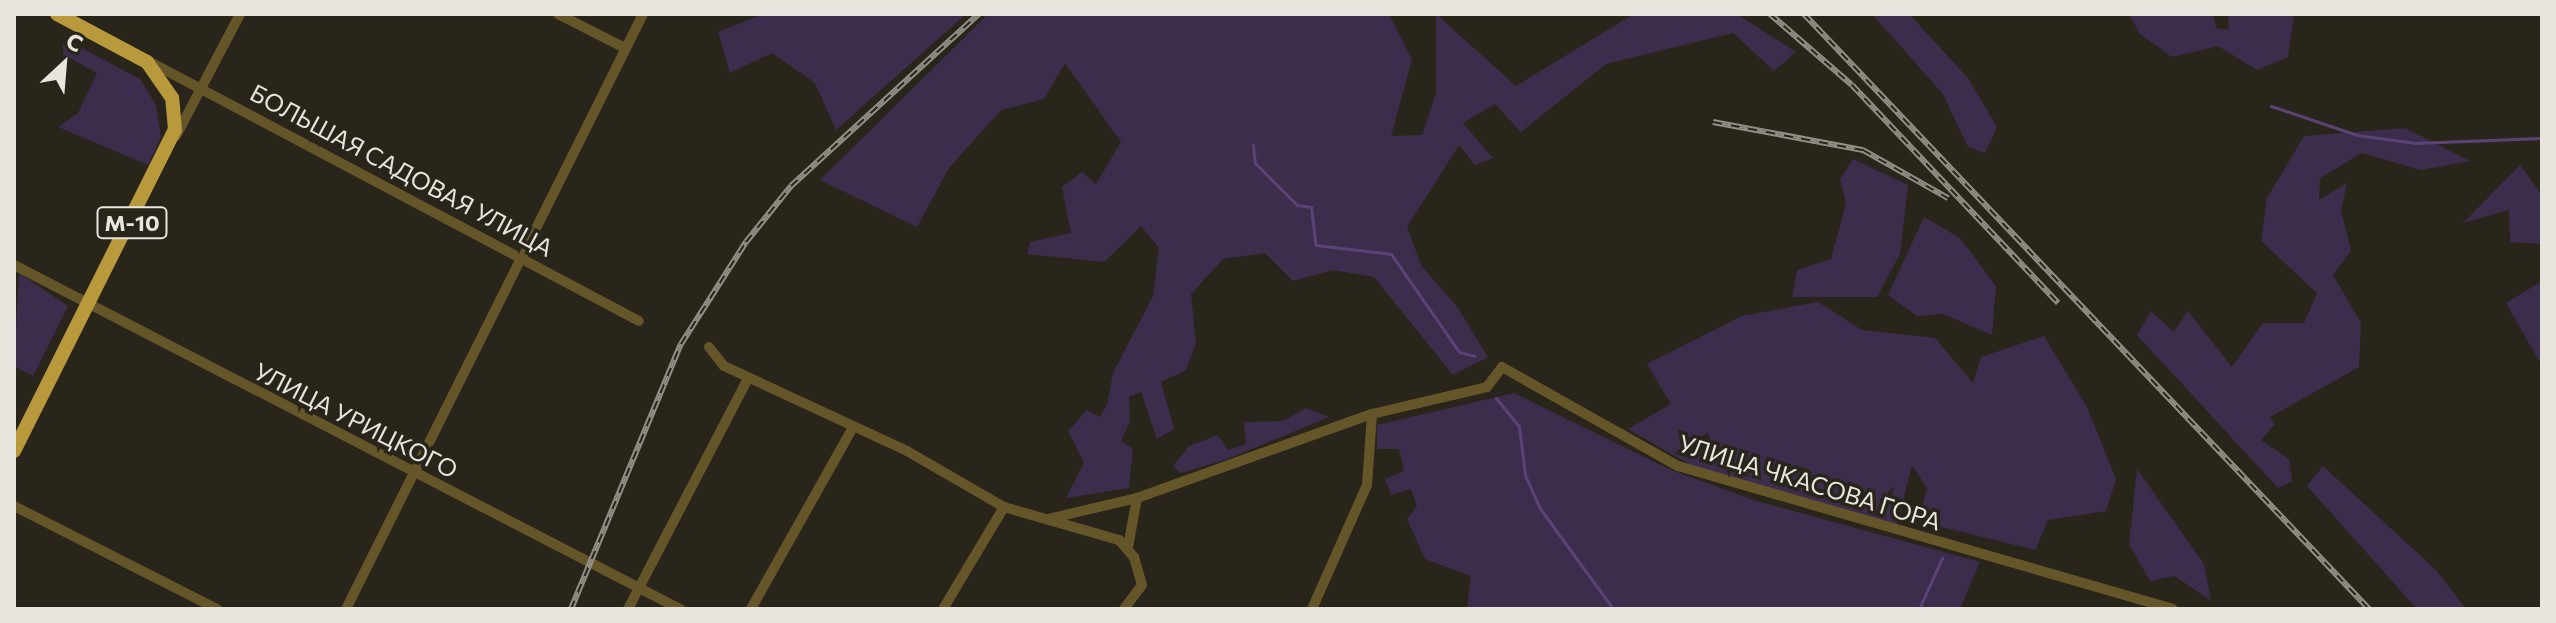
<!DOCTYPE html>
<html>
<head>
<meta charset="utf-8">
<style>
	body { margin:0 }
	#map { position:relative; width:2556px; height:623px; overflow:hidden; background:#29251b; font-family:Commissioner,sans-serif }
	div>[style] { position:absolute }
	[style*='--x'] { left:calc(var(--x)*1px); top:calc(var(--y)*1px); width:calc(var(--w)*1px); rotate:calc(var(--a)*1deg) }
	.green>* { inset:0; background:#3c2d4d }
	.stream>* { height:3px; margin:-1.5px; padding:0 1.5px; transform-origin:1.5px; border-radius:1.5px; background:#5c4376 }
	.minor>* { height:10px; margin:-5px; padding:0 5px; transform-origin:5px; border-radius:5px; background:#655629 }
	.highway>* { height:14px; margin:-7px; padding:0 7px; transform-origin:7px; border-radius:7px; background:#b8993b }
	.rail>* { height:6px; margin-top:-3px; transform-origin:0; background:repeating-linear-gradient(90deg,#29251b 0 9px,#938f87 0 18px); box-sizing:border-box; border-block:2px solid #938f87 }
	span { translate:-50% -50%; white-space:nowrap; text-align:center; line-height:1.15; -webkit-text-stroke:7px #29251b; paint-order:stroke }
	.shield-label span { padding:2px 6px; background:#29251b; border:2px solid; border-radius:6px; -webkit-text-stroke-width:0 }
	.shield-label { font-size:22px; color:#e8e5de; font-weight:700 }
	.street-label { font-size:24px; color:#e8e5de }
	.frame { position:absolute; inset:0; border:16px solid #e8e5de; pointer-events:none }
	.north { position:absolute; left:24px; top:24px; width:80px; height:80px; -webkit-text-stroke:6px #29251b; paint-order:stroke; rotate:26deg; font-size:22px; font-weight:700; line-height:32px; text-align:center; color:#e8e5de }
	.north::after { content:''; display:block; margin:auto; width:28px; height:36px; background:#e8e5de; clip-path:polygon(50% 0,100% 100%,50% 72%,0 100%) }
</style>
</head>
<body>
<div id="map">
	<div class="green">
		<div style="clip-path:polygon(763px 14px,966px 14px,836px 130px,815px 83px,772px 53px,730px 73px,718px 32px)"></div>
		<div style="clip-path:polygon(988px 14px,1389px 14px,1412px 60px,1391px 136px,1422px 135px,1436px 94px,1436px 14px,1516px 86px,1634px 14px,1737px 14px,1796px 52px,1774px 71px,1733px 33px,1606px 64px,1521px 132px,1495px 104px,1463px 123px,1493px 158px,1475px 165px,1459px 145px,1407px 227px,1422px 267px,1456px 305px,1488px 357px,1453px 375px,1374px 277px,1333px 270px,1293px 281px,1265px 253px,1223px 259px,1191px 294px,1196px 343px,1186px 370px,1161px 382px,1174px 429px,1157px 439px,1141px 392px,1129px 397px,1130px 421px,1121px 441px,1133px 449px,1129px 488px,1066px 498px,1084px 463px,1068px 431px,1087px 410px,1100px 417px,1107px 405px,1113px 373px,1153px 296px,1159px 248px,1141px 226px,1104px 262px,1027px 254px,1030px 242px,1071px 233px,1062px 187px,1082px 172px,1096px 184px,1121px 142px,1065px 63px,1044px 99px,1001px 110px,949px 168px,917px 227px,820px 180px)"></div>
		<div style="clip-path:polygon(1872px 14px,1909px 14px,1968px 78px,1997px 127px,1985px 153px,1968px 147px,1943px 94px)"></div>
		<div style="clip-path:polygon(2129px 14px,2213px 14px,2216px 28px,2229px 30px,2228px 14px,2294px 14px,2288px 57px,2257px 70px,2218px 46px,2172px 57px,2140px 34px)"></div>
		<div style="clip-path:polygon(72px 43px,140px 79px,156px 105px,161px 137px,148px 165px,58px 127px,78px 113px,97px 73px,63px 54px,63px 44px)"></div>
		<div style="clip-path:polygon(2405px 128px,2470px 161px,2421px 170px,2362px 153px,2320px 178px,2319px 200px,2347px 183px,2341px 211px,2351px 251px,2333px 275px,2361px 323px,2359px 367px,2270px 417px,2275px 424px,2261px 440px,2289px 459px,2292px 481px,2278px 488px,2137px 335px,2151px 311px,2174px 332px,2188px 311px,2232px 367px,2263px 323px,2304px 323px,2317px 293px,2261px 241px,2267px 198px,2304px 136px)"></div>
		<div style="clip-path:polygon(1853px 159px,1908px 185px,1900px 254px,1877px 297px,1792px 297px,1797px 270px,1831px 259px,1846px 203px,1840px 179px)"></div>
		<div style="clip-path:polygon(2520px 165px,2542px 195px,2542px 244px,2510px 242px,2509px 210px,2463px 223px)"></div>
		<div style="clip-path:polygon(1924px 217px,1960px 238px,1996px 286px,1992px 335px,1943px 314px,1917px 316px,1888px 295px)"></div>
		<div style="clip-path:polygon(19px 273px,68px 306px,33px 376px,14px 366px)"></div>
		<div style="clip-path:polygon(2542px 281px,2542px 359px,2539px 361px,2506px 303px)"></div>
		<div style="clip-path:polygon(1818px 302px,1862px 330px,1935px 338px,1973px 383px,1981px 357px,2044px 336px,2087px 407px,2116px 479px,2106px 511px,2048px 520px,2035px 550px,1918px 521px,1927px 488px,1912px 465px,1896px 527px,1694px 467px,1628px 429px,1671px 404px,1647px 364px,1742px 316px)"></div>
		<div style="clip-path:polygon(1514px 393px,1671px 470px,1753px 500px,1980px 562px,1960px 609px,1467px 609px,1471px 576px,1425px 559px,1407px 519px,1417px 506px,1411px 489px,1391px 495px,1385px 479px,1404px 471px,1399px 449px,1377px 449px,1377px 425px)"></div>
		<div style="clip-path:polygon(1306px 408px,1329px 417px,1225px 460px,1181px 473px,1173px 466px,1189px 446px,1218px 435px,1228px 450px,1246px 444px,1244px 422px,1283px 421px)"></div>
		<div style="clip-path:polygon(2323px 466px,2436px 570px,2466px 609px,2417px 609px,2307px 486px)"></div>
		<div style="clip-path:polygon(2137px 469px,2204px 564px,2211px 601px,2175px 576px,2150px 581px,2129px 544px)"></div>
	</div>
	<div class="stream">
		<div style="--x:2271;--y:106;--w:91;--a:18.6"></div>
		<div style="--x:2357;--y:135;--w:59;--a:7.9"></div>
		<div style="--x:2415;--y:143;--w:127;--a:-2.3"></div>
		<div style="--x:1253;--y:145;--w:18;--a:84"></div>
		<div style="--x:1255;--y:163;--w:59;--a:45"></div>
		<div style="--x:1297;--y:205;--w:14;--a:8"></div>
		<div style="--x:1311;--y:207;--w:38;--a:83"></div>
		<div style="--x:1316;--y:245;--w:76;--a:6.8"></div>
		<div style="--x:1391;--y:254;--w:119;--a:55.2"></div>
		<div style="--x:1459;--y:352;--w:16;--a:14"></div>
		<div style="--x:1496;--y:398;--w:36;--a:51"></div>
		<div style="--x:1519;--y:426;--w:49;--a:83"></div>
		<div style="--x:1525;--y:475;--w:35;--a:66"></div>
		<div style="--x:1539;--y:507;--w:126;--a:54"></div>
		<div style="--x:1919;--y:609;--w:56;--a:-65.7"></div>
	</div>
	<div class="minor">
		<div style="--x:558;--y:14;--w:75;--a:26.9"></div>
		<div style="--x:150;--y:62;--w:553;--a:27.91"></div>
		<div style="--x:176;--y:136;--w:138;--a:-62.3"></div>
		<div style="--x:14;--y:265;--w:750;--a:27.32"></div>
		<div style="--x:709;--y:347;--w:24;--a:52"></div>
		<div style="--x:724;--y:366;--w:202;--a:24.9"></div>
		<div style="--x:907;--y:451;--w:112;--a:30"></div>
		<div style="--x:1004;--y:507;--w:120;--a:16"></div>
		<div style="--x:1119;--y:540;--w:23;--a:49"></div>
		<div style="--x:1134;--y:557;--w:29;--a:74"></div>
		<div style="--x:1142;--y:585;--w:30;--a:127"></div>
		<div style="--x:14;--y:506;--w:228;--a:26.9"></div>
		<div style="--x:1048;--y:519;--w:91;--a:-13.3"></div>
		<div style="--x:1137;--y:498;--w:250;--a:-19.7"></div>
		<div style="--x:1372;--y:414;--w:118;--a:-13.2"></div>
		<div style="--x:1487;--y:387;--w:25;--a:-53"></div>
		<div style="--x:1502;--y:367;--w:202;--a:29.4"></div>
		<div style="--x:1678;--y:466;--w:515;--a:16.11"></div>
		<div style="--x:1128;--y:547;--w:50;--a:-79.6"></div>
		<div style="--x:346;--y:609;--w:665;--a:-63.47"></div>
		<div style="--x:628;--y:609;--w:260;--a:-62.5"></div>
		<div style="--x:751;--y:609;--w:206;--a:-60.7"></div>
		<div style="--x:943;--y:609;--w:119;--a:-59.1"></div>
		<div style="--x:1312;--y:609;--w:136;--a:-66.1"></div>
		<div style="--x:1367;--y:485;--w:71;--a:-86"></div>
	</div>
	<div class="highway">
		<div style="--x:14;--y:451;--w:359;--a:-63.4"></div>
		<div style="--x:175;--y:130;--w:32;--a:-95"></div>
		<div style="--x:172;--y:98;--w:44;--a:-124.8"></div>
		<div style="--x:147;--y:62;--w:102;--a:-151.9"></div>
	</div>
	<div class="rail">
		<div style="--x:1770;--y:14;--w:108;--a:40.9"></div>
		<div style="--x:1852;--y:85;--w:300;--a:46.6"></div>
		<div style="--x:1804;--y:14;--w:821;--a:46.48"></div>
		<div style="--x:1713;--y:122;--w:153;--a:10.6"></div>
		<div style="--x:1863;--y:150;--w:98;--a:29.5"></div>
		<div style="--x:571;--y:609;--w:287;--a:-67.5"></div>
		<div style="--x:681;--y:344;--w:121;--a:-57.5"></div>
		<div style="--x:746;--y:242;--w:72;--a:-51.2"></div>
		<div style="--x:791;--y:186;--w:255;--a:-42.5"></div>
	</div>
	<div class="shield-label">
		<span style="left:132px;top:223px">М-10</span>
	</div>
	<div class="street-label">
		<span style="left:402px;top:170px;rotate:28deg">БОЛЬШАЯ САДОВАЯ УЛИЦА</span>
		<span style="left:356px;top:420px;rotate:27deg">УЛИЦА УРИЦКОГО</span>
		<span style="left:1810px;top:482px;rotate:17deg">УЛИЦА ЧКАСОВА ГОРА</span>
	</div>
	<div class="frame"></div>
	<div class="north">С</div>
</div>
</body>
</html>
